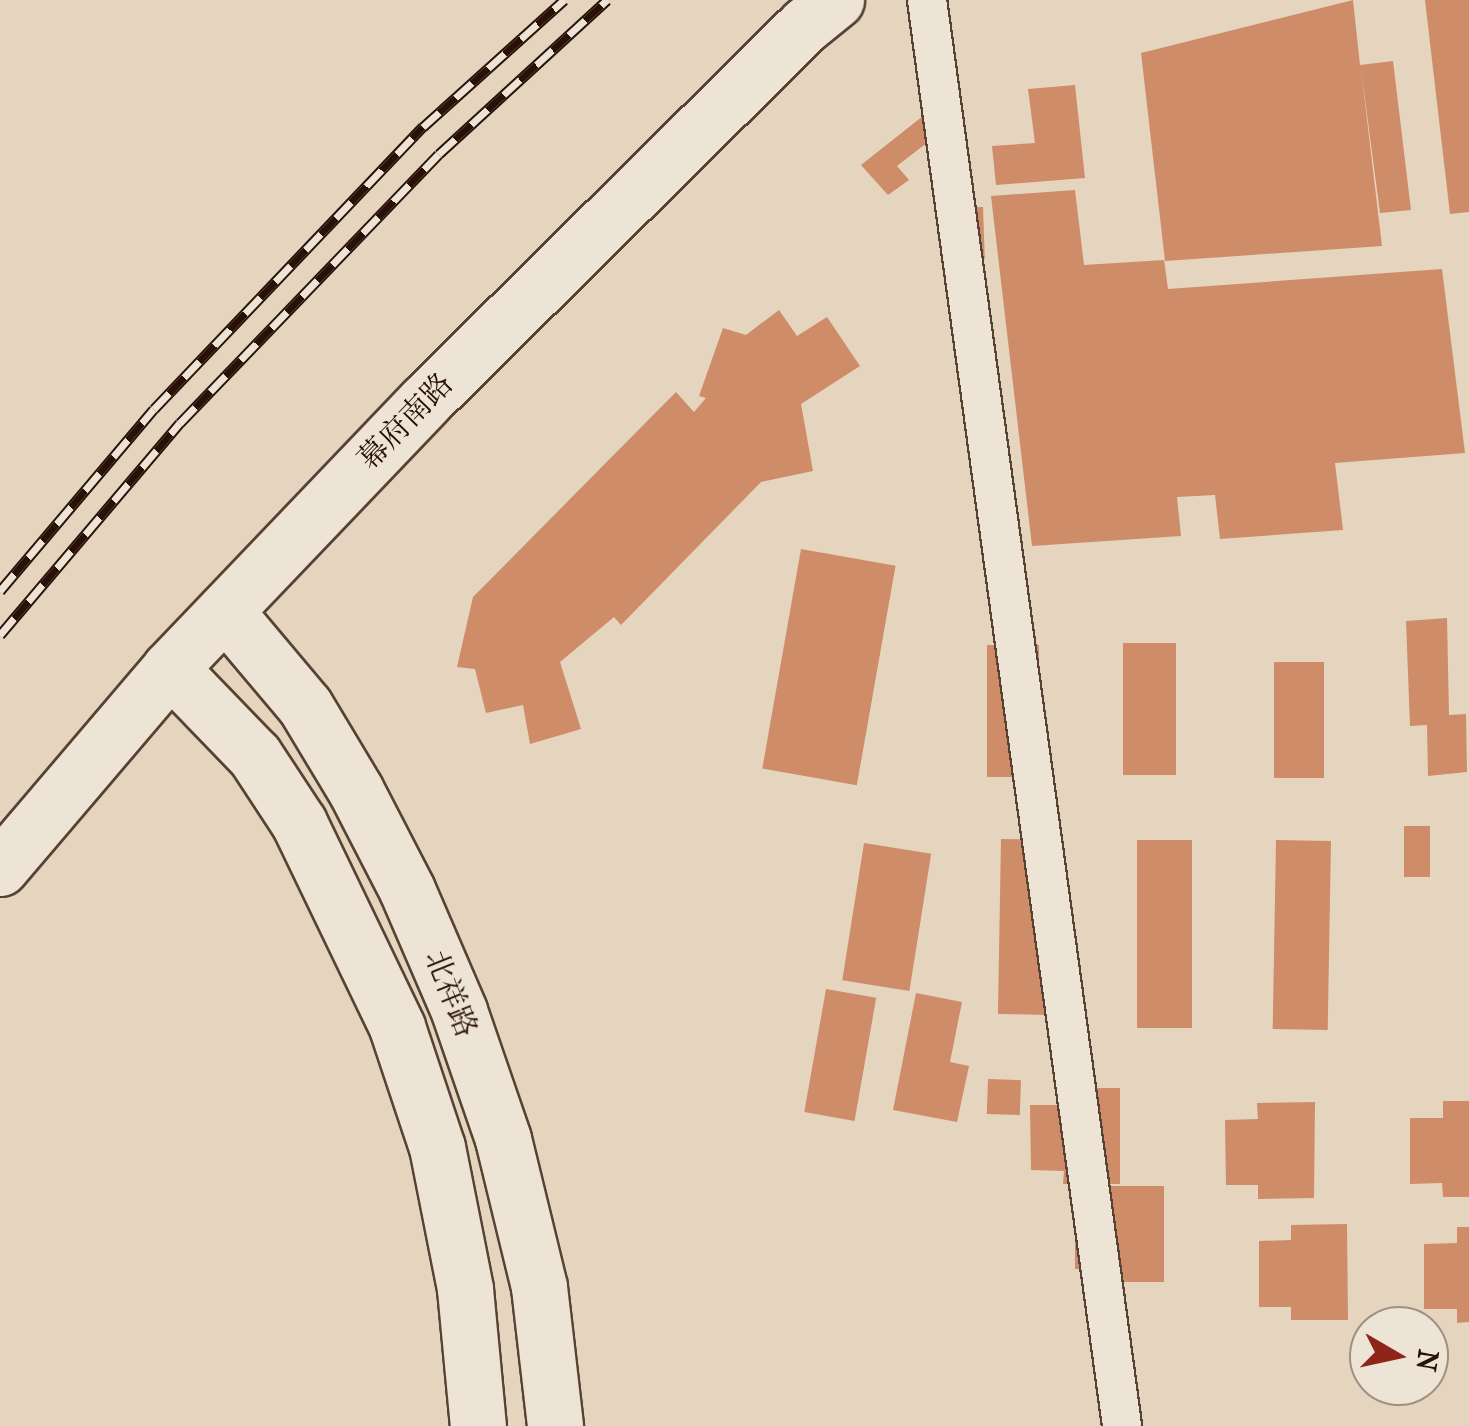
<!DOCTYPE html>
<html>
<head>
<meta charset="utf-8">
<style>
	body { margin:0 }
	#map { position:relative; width:1469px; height:1426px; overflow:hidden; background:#e5d5be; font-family:"IM FELL French Canon","Noto Serif SC",serif }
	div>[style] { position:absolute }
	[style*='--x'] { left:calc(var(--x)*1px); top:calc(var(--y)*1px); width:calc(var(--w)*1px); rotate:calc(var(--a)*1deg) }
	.building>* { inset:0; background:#ce8c69; transform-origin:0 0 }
	.roads { filter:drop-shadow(2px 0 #574234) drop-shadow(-2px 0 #574234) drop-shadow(0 2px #574234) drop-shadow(0 -2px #574234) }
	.street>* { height:38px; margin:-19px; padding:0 19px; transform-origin:19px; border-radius:19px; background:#eee4d5 }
	.secondary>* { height:55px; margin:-27.5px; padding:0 27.5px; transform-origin:27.5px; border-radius:27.5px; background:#eee4d5 }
	.rail>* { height:11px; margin-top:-5.5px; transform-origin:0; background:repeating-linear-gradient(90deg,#eee4d5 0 22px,#281106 0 44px); box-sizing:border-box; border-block:2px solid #281106 }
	span { translate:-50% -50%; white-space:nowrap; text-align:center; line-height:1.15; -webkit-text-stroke:9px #eee4d5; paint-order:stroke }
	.street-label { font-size:30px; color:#281106 }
	.north { position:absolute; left:1349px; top:1306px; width:100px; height:100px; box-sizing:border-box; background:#eee4d5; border:2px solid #9f9082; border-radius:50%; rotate:99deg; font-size:28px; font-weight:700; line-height:40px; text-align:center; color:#281106 }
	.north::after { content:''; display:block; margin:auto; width:35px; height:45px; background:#8f2418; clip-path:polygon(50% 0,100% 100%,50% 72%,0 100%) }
</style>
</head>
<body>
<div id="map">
	<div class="building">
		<div style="clip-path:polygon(1353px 0,1360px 65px,1393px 61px,1411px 210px,1380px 213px,1361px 69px,1382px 246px,1165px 261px,1141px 53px)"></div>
		<div style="clip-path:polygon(1425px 0,1469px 0,1469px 212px,1450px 214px)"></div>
		<div style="clip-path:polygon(1075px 85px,1085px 178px,996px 185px,992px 146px,1035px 143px,1028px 89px)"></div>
		<div style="clip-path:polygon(923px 116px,937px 135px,897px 166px,909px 180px,888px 195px,861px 165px)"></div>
		<div style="clip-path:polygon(1075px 190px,1084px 265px,1164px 260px,1168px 289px,1442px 269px,1465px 453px,1335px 463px,1343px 530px,1220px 539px,1215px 495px,1177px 497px,1181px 536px,1032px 546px,991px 196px)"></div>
		<div style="left:983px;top:207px;width:52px;height:32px;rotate:88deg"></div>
		<div style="clip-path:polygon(779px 310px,797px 336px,827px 317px,860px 366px,801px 404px,813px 471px,761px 482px,621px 625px,614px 617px,560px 662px,581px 729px,530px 744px,523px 705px,486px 713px,475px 669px,457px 667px,473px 597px,676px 392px,694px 412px,706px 398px,699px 396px,723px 328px,746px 335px)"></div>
		<div style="left:801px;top:549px;width:96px;height:223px;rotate:10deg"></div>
		<div style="clip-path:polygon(1447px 618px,1449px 715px,1466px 714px,1467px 772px,1428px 776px,1427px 725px,1410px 726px,1406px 621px)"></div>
		<div style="left:1123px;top:643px;width:53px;height:132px"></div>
		<div style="left:1039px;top:645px;width:132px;height:52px;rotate:90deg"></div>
		<div style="left:1274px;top:662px;width:50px;height:116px"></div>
		<div style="left:1404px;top:826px;width:26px;height:51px"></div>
		<div style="left:1001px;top:839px;width:54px;height:175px;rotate:1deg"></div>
		<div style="left:1137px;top:840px;width:55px;height:188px"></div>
		<div style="left:1276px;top:840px;width:55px;height:189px;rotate:1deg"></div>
		<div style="left:864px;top:843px;width:68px;height:139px;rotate:9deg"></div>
		<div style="left:826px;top:989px;width:51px;height:125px;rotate:10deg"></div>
		<div style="clip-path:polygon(916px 993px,962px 1002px,950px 1062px,969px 1066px,957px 1122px,893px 1110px)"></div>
		<div style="left:988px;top:1079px;width:33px;height:35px;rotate:2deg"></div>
		<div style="clip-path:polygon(1062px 1088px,1120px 1088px,1120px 1184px,1063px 1184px,1064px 1171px,1031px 1170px,1030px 1105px,1063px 1105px)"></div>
		<div style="clip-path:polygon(1443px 1101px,1469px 1101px,1469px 1197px,1443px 1197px,1442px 1183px,1410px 1184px,1410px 1118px,1443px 1118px)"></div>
		<div style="clip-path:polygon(1315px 1102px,1314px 1198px,1258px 1199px,1258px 1185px,1226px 1185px,1225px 1120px,1258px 1119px,1257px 1103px)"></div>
		<div style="clip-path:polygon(1106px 1186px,1164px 1186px,1164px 1282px,1107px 1282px,1108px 1269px,1075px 1269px,1075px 1203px)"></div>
		<div style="clip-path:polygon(1347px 1224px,1348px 1320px,1291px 1320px,1291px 1307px,1259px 1307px,1259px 1241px,1291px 1240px,1291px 1225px)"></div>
		<div style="clip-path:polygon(1457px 1227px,1469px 1227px,1469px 1322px,1457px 1323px,1457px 1309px,1424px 1309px,1424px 1244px,1457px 1243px)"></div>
	</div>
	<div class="roads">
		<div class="street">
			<div style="--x:927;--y:0;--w:1439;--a:82.21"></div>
		</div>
		<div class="secondary">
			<div style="--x:225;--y:611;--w:124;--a:49.9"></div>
			<div style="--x:305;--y:706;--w:99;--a:59"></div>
			<div style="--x:356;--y:791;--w:111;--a:62.7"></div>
			<div style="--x:407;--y:890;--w:132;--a:66.7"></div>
			<div style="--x:459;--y:1011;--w:135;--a:71"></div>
			<div style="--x:503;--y:1139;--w:152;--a:76.3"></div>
			<div style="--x:539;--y:1287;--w:140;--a:83.4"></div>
			<div style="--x:170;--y:668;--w:122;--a:46"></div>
			<div style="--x:255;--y:756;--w:80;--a:56.7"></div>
			<div style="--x:299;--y:823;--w:226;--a:64.3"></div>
			<div style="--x:397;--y:1027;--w:126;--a:71.6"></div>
			<div style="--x:437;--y:1147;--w:145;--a:78.8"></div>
			<div style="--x:465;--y:1289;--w:138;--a:84.6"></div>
			<div style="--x:0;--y:868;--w:262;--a:-49.6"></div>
			<div style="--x:170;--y:668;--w:368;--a:-46.3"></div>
			<div style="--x:424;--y:402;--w:536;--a:-44.7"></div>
			<div style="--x:805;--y:25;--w:40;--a:-39"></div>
		</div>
	</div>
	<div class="rail">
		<div style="--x:0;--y:591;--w:238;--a:-49.8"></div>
		<div style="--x:154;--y:409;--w:390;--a:-46.4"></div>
		<div style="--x:423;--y:127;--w:190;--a:-42"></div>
		<div style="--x:0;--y:635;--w:278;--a:-49.7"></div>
		<div style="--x:180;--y:423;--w:373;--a:-46.1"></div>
		<div style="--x:439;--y:154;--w:228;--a:-42.5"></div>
	</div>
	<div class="street-label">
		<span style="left:406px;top:422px;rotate:-46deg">幕府南路</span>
		<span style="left:450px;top:994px;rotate:68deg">北祥路</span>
	</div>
	<div class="north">N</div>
</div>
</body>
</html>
